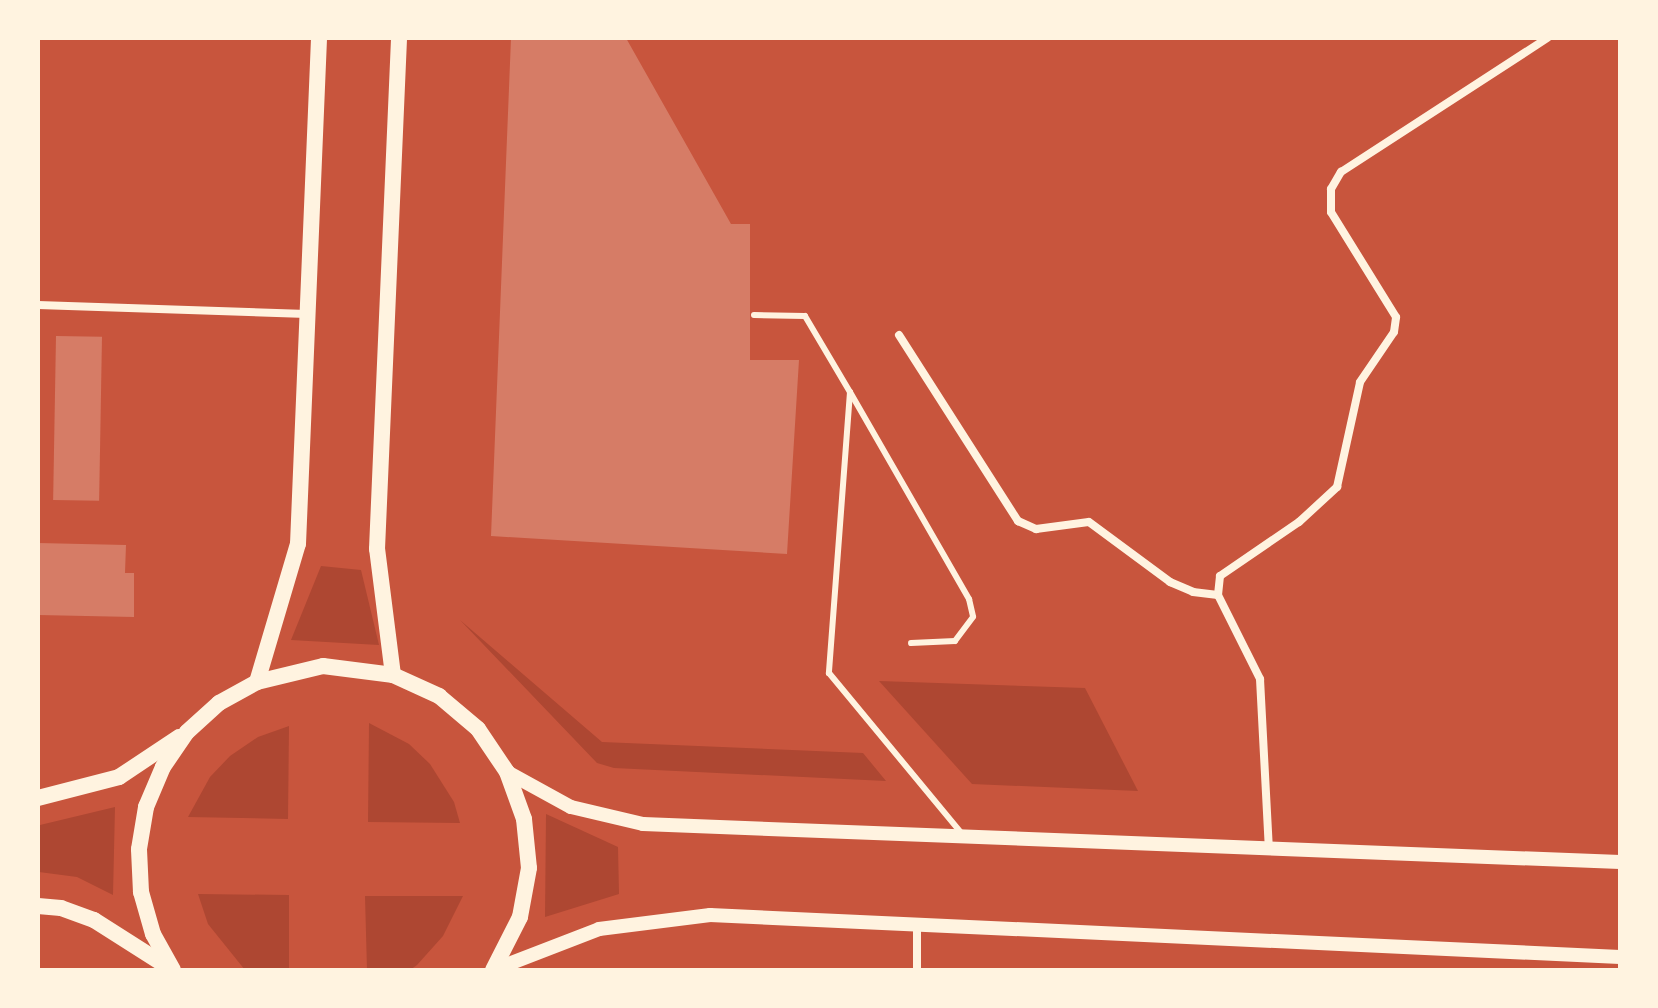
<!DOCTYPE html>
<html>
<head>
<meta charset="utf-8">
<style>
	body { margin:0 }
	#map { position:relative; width:1658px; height:1008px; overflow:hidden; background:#c8553d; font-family:"Varela Round",sans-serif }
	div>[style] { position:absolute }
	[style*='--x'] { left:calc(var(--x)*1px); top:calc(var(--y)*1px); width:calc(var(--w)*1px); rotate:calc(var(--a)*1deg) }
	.green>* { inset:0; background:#ae4732 }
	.building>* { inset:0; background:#d67c66; transform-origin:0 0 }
	.service>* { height:6px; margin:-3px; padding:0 3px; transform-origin:3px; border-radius:3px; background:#fff3e0 }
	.minor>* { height:8px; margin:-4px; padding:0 4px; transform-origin:4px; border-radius:4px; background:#fff3e0 }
	.tertiary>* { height:14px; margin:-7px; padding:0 7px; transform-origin:7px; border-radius:7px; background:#fff3e0 }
	.secondary>* { height:16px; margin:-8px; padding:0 8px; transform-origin:8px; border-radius:8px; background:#fff3e0 }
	span { translate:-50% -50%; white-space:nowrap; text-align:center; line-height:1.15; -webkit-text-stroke:6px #fff3e0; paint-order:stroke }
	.frame { position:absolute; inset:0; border:40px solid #fff3e0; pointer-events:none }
</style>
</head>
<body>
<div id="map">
	<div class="green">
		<div style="clip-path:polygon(321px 566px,361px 570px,379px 645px,291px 640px)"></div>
		<div style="clip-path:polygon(460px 620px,602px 742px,863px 753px,886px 781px,614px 768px,597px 763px)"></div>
		<div style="clip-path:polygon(879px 681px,1085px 688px,1138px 791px,972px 784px)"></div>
		<div style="clip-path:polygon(369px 723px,409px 744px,430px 764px,454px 802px,460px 823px,368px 822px)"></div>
		<div style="clip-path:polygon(289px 726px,288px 819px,188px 817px,210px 777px,230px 756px,258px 737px)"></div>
		<div style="clip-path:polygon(115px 807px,113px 895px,77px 877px,39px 872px,40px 825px)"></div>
		<div style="clip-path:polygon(546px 814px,618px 847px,619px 894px,545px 917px)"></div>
		<div style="clip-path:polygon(198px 894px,289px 895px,289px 970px,245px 970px,208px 924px)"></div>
		<div style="clip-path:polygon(365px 896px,463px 896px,443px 936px,417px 965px,410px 970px,367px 970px)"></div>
	</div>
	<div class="building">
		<div style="clip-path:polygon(511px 38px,626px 38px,731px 224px,750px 224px,750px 360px,799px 360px,787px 554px,491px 536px)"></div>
		<div style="left:56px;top:336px;width:46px;height:164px;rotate:1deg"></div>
		<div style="clip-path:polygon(38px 543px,126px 545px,125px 573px,134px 573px,134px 617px,38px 615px)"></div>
	</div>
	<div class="service">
		<div style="--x:754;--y:315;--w:51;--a:1.1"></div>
		<div style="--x:805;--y:316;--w:88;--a:59.4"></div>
		<div style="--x:850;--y:392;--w:282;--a:94.3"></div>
		<div style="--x:829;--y:673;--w:210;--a:50.4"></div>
		<div style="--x:850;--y:392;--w:239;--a:60.1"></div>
		<div style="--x:969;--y:599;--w:18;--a:77"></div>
		<div style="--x:973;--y:617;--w:30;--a:127"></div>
		<div style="--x:955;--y:641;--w:44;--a:177.4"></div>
	</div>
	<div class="minor">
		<div style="--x:38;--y:305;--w:269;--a:1.9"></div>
		<div style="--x:899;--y:335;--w:221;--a:57.4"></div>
		<div style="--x:1018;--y:521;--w:20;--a:24"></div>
		<div style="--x:1036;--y:529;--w:53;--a:-7.5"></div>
		<div style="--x:1089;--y:522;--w:101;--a:36.5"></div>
		<div style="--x:1170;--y:582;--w:25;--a:23"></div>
		<div style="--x:1193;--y:592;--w:25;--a:7"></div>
		<div style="--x:1218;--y:595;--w:94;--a:63.4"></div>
		<div style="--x:1260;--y:679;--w:170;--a:87"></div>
		<div style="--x:1218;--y:595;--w:19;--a:-84"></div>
		<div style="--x:1220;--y:576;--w:96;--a:-34.4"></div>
		<div style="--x:1299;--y:522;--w:52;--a:-42.6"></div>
		<div style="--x:1337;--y:487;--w:107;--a:-77.6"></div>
		<div style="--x:1360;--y:382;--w:60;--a:-55.8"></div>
		<div style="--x:1394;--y:332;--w:15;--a:-82"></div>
		<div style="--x:1396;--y:317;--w:123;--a:-121.8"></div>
		<div style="--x:1331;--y:212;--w:23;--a:-90"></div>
		<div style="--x:1331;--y:189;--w:20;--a:-60"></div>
		<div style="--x:1341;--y:172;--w:246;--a:-33"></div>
		<div style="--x:917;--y:970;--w:45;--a:-90"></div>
	</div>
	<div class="tertiary">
		<div style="--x:507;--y:772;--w:73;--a:28.7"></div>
		<div style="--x:571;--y:807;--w:74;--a:13.3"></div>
		<div style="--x:643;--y:824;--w:978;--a:2.23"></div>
		<div style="--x:493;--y:970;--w:114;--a:-21.1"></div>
		<div style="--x:599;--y:929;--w:112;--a:-7.2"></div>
		<div style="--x:710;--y:915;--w:911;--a:2.64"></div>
	</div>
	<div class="secondary">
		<div style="--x:393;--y:675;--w:127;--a:-97.2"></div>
		<div style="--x:377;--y:549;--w:511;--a:-87.53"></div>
		<div style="--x:257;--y:682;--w:144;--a:-73.5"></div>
		<div style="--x:298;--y:544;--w:506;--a:-87.62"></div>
		<div style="--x:38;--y:798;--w:84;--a:-14.5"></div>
		<div style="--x:119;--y:777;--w:72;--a:-33.7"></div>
		<div style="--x:38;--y:906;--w:23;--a:5"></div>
		<div style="--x:61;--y:908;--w:35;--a:20"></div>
		<div style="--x:94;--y:920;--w:88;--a:32.4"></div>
		<div style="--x:173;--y:970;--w:41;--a:-119.1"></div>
		<div style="--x:153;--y:934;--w:44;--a:-105.9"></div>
		<div style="--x:141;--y:892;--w:43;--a:-92.7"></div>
		<div style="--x:139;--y:849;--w:43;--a:-80.5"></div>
		<div style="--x:146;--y:807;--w:43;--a:-67"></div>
		<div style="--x:163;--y:767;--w:42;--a:-55.6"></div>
		<div style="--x:187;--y:732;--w:43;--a:-42.2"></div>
		<div style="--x:219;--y:703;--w:43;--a:-28.9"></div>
		<div style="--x:257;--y:682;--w:68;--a:-13.6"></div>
		<div style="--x:323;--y:666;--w:71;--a:7.3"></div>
		<div style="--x:393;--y:675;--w:51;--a:24.5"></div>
		<div style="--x:439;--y:696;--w:51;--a:40.2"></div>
		<div style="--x:478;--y:729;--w:52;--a:56"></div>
		<div style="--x:507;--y:772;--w:50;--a:70.1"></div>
		<div style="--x:524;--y:819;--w:49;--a:84.2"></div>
		<div style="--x:529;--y:868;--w:50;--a:100.4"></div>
		<div style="--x:520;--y:917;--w:59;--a:117"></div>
	</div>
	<div class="frame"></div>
</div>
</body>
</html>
